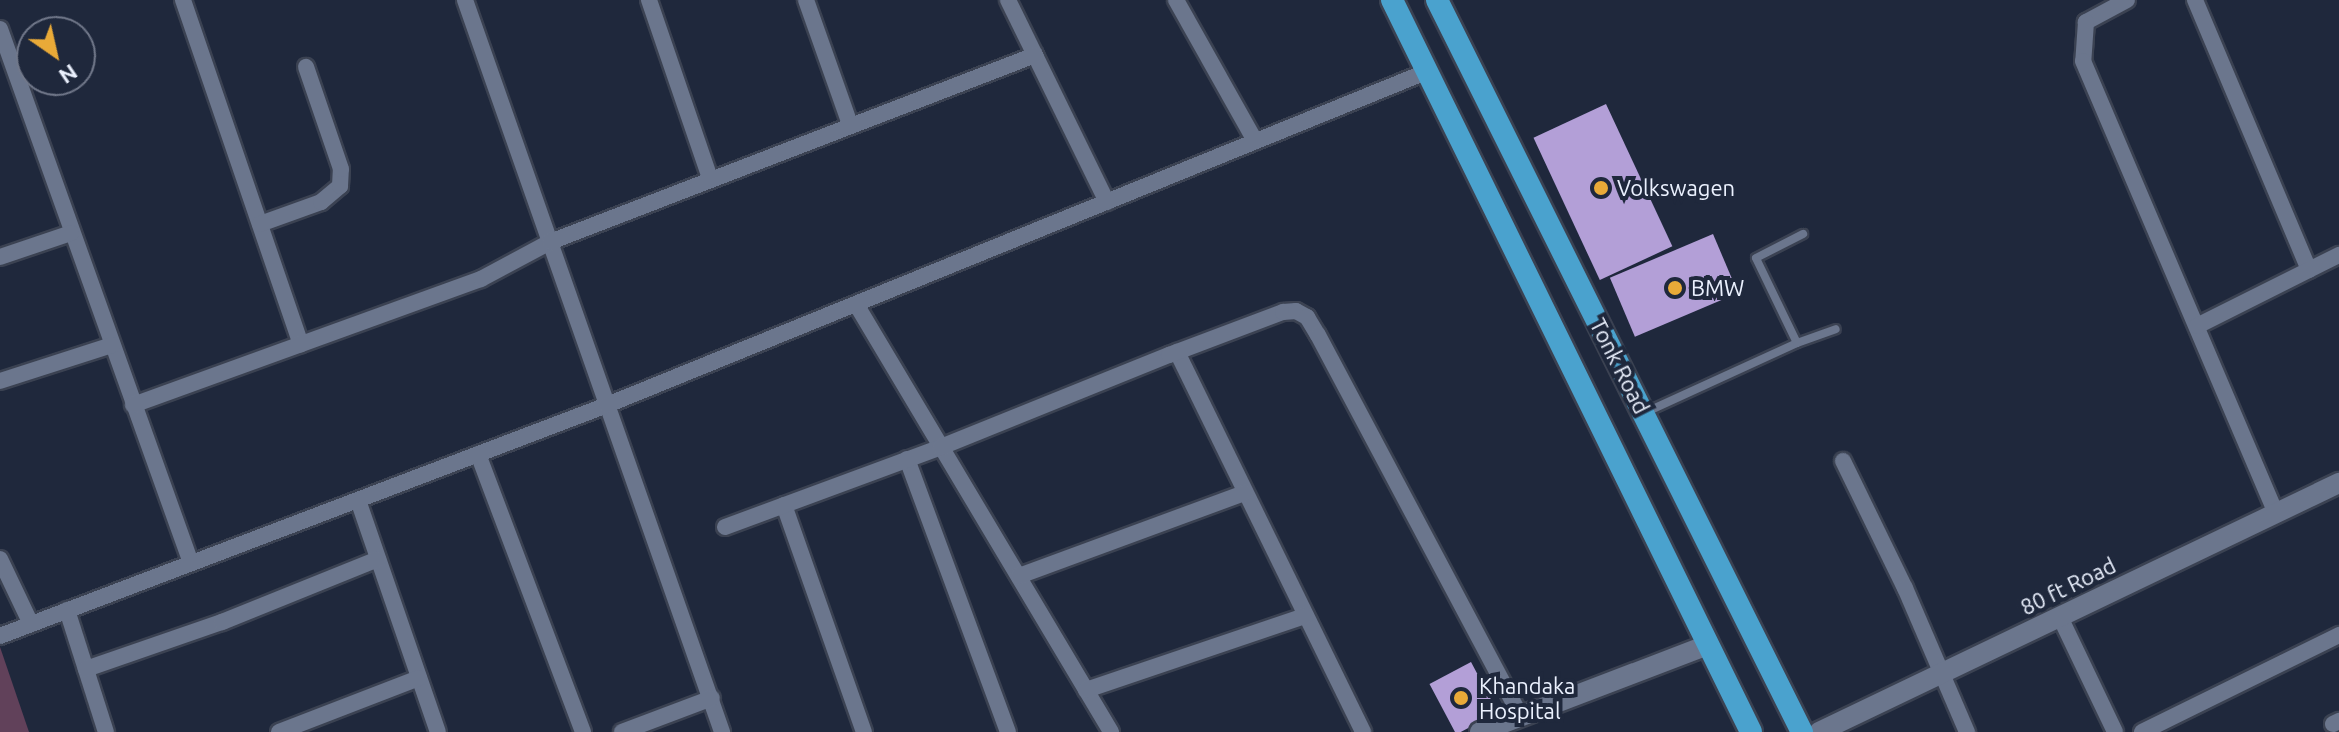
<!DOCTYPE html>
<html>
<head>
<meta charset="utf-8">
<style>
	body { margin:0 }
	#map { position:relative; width:2339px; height:732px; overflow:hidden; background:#1f283c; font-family:Ubuntu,sans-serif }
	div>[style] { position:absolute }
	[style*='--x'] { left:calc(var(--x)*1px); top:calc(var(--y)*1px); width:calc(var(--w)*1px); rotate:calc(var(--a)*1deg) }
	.green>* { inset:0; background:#61415a }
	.building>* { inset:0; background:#b39fd7; transform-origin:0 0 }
	.roads { filter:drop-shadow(2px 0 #3b4252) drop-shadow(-2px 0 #3b4252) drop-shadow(0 2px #3b4252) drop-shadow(0 -2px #3b4252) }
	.service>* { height:8px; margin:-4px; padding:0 4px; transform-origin:4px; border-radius:4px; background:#6b768d }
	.minor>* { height:16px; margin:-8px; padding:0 8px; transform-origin:8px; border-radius:8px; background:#6b768d }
	.tertiary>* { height:20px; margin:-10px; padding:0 10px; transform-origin:10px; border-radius:10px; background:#6b768d }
	.primary>* { height:22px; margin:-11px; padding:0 11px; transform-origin:11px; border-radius:11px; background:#4aa2ce }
	.dots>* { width:22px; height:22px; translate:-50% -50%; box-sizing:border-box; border:4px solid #1f283c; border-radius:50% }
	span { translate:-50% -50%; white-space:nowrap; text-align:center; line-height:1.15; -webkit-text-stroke:8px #1f283c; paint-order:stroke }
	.poi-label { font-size:22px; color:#ebf1fe }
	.left { translate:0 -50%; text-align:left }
	.street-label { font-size:22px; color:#ebf1fe }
	.north { position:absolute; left:16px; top:16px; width:80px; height:80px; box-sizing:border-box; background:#1f283c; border:2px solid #71788a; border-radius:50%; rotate:146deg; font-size:22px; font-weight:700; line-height:32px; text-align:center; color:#ebf1fe }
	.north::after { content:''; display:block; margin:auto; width:28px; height:36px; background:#e9aa38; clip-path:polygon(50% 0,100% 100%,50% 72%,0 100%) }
</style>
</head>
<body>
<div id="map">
	<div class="green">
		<div style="clip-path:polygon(0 647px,29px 732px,0 732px)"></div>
	</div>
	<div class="building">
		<div style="left:1606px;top:104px;width:157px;height:80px;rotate:65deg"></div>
		<div style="left:1713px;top:234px;width:64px;height:112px;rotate:67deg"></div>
		<div style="left:1471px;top:662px;width:57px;height:47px;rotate:62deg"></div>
	</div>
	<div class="roads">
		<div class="service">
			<div style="--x:1797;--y:343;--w:41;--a:-19.7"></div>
			<div style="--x:1644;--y:413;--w:168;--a:-24.6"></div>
			<div style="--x:1797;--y:343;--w:94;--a:-115.8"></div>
			<div style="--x:1756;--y:258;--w:53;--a:-27.1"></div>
		</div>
		<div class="minor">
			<div style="--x:183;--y:0;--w:364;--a:71.1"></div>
			<div style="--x:465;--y:0;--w:776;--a:70.65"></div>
			<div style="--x:649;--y:0;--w:188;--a:71.1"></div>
			<div style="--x:806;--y:0;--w:132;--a:70.5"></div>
			<div style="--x:1008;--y:0;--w:225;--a:63.9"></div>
			<div style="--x:1176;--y:0;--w:162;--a:60.7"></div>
			<div style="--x:2127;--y:0;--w:47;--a:151.8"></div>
			<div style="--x:2086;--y:22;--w:39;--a:94"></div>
			<div style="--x:2083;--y:61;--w:491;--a:66.9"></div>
			<div style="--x:2195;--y:0;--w:293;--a:67.1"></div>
			<div style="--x:0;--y:29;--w:567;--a:70.32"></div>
			<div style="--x:260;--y:224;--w:65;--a:-19.8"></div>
			<div style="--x:321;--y:202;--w:25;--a:-40"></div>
			<div style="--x:340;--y:186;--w:17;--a:-87"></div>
			<div style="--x:341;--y:169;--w:108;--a:-108.9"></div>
			<div style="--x:0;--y:257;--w:75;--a:-18.7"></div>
			<div style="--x:856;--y:304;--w:498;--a:59.2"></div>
			<div style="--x:2197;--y:326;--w:159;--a:-26.6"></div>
			<div style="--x:1177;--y:352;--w:423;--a:63.9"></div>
			<div style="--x:0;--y:381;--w:118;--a:-17.8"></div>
			<div style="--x:133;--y:405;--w:370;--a:-19.9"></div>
			<div style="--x:481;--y:279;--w:78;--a:-28.2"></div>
			<div style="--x:550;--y:242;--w:520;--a:-21.08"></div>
			<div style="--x:478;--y:454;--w:297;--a:69.3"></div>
			<div style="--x:907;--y:459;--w:291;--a:69.7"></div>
			<div style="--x:1843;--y:461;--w:141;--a:64"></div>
			<div style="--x:1905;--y:588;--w:157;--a:66.7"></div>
			<div style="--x:358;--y:500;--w:245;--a:71"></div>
			<div style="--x:784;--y:505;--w:241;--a:70.6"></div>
			<div style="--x:725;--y:527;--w:230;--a:-20.3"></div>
			<div style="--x:941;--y:447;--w:246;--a:-22"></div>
			<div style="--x:1169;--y:355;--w:122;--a:-20.7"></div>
			<div style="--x:1283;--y:312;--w:13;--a:-4"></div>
			<div style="--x:1296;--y:311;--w:13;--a:29"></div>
			<div style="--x:1307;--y:317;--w:21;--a:59"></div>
			<div style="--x:1318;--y:335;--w:432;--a:62"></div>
			<div style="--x:0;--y:559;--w:72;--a:64.5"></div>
			<div style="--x:1019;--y:576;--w:240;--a:-20.2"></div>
			<div style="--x:67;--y:610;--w:128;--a:72.3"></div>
			<div style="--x:2060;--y:617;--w:127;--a:64.4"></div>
			<div style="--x:0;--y:636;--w:649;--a:-20.83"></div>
			<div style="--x:607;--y:405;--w:884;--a:-22.13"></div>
			<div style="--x:86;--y:669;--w:144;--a:-19.1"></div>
			<div style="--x:222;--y:622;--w:168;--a:-22"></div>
			<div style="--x:1086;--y:690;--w:231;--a:-18.7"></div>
			<div style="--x:2333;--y:724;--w:7;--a:-27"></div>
			<div style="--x:279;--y:732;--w:150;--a:-21.1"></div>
			<div style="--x:622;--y:732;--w:96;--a:-20.7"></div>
			<div style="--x:2142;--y:732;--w:220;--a:-26.2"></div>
		</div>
		<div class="tertiary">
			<div style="--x:1480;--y:732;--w:244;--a:-20.9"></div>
			<div style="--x:1819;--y:732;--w:577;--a:-25.59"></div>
		</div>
		<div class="primary">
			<div style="--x:1392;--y:0;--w:815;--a:63.87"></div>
			<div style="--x:1437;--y:0;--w:818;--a:63.5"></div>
		</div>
	</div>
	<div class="dots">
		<div style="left:1601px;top:188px;background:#e9aa38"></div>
		<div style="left:1675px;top:288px;background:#e9aa38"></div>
		<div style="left:1461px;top:698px;background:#e9aa38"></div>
	</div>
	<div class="poi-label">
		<span class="left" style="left:1617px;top:188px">Volkswagen</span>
		<span class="left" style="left:1691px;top:288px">BMW</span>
		<span class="left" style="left:1479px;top:698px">Khandaka<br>Hospital</span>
	</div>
	<div class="street-label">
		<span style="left:1620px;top:366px;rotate:63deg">Tonk Road</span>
		<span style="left:2068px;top:586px;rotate:-26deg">80 ft Road</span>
	</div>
	<div class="north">N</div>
</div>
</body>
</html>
